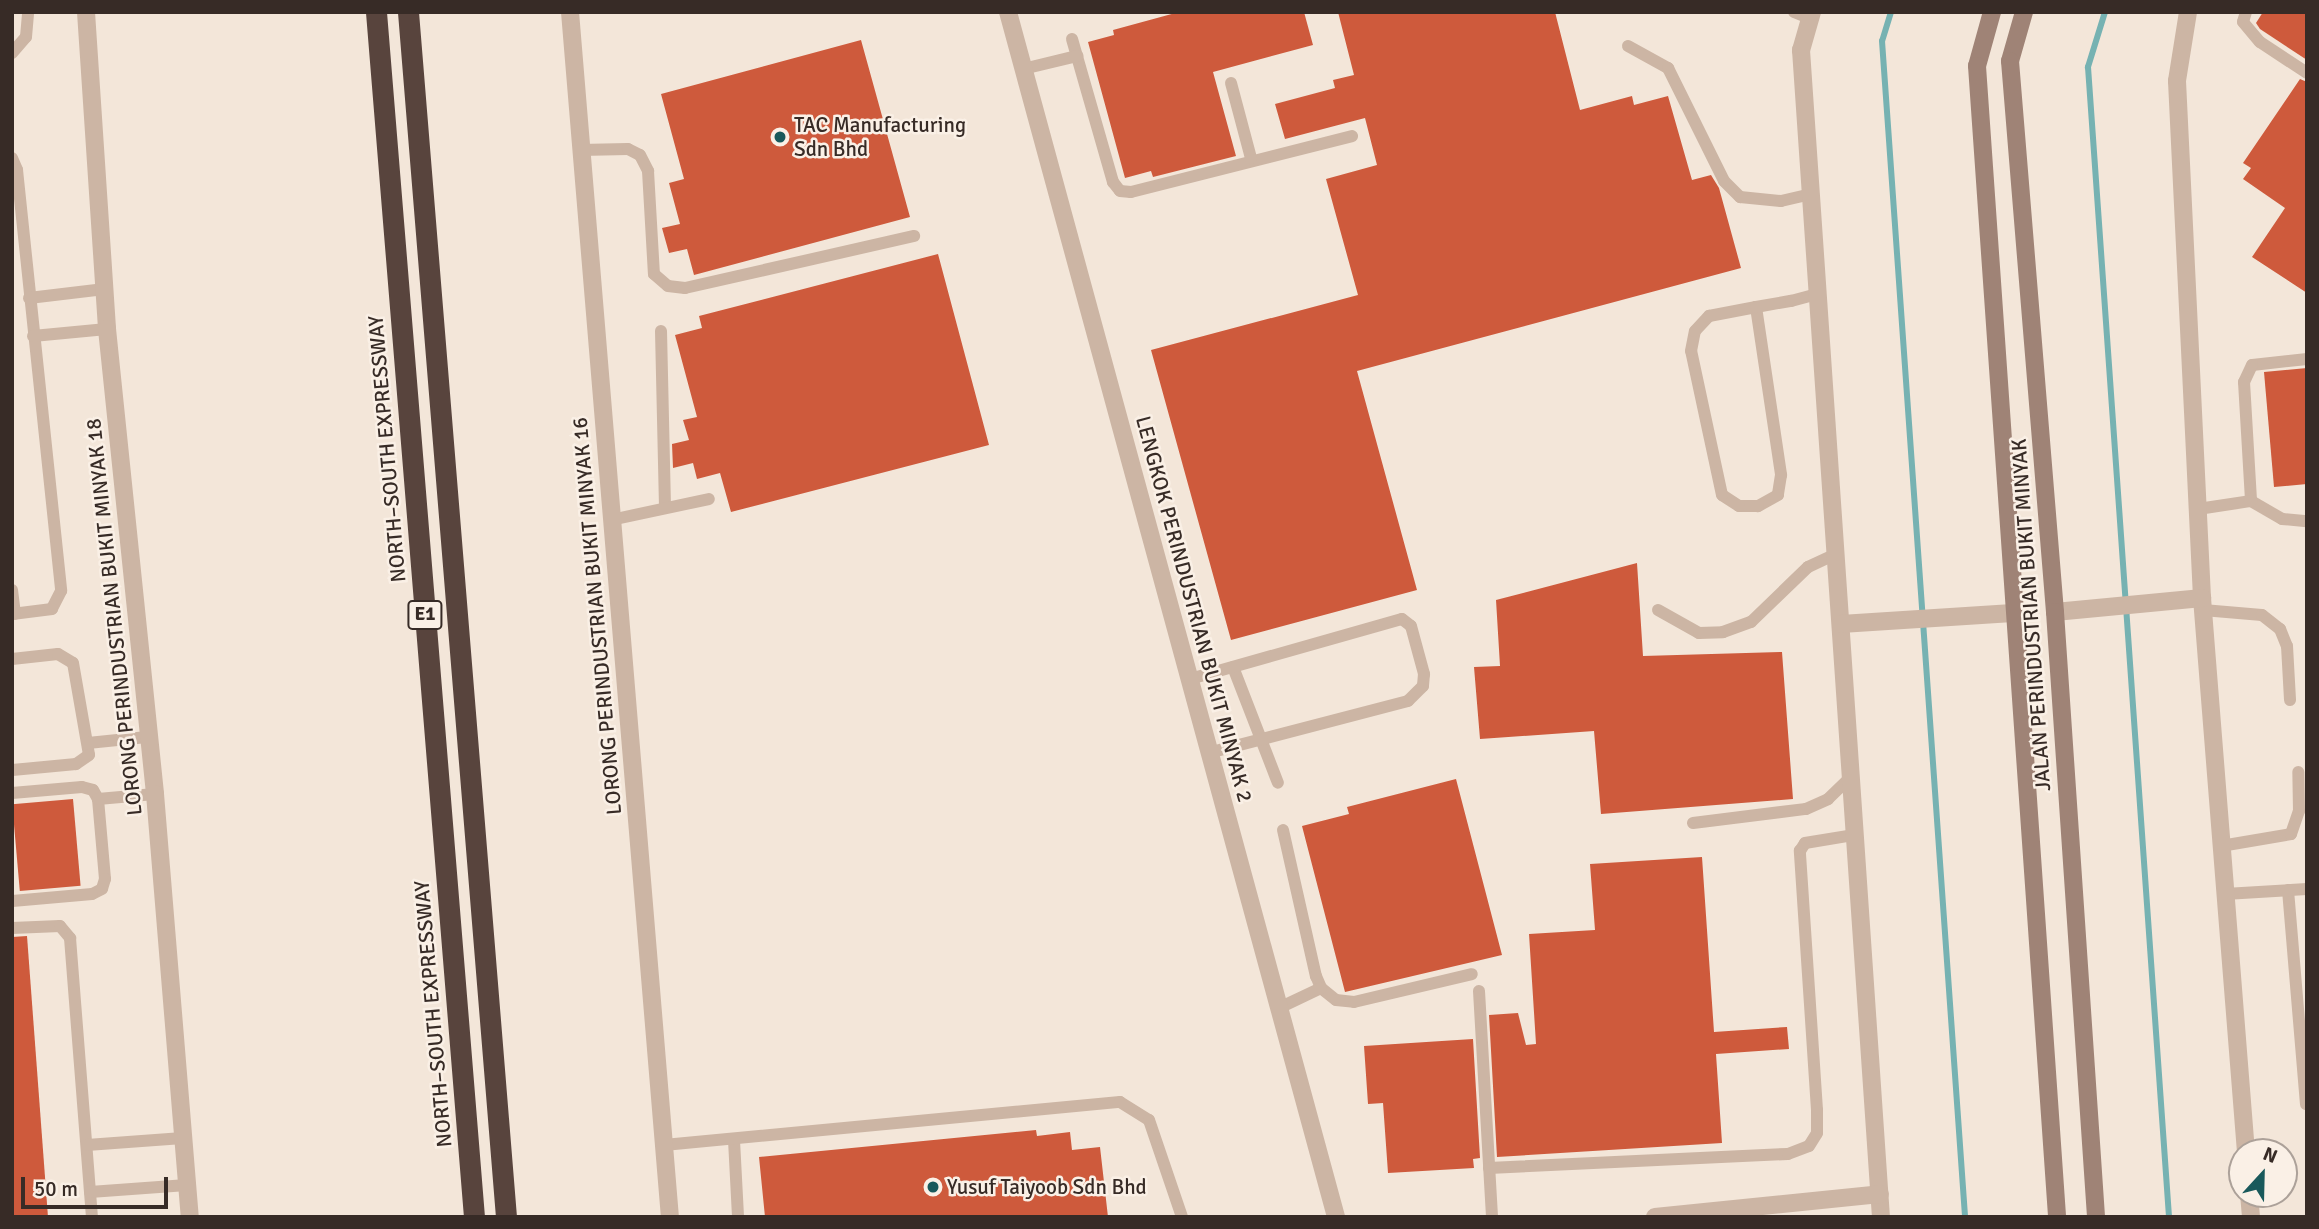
<!DOCTYPE html>
<html>
<head>
<meta charset="utf-8">
<style>
	body { margin:0 }
	#map { position:relative; width:2319px; height:1229px; overflow:hidden; background:#f3e6d9; font-family:Signika,sans-serif }
	div>[style] { position:absolute }
	[style*='--x'] { left:calc(var(--x)*1px); top:calc(var(--y)*1px); width:calc(var(--w)*1px); rotate:calc(var(--a)*1deg) }
	.stream>* { height:6px; margin:-3px; padding:0 3px; transform-origin:3px; border-radius:3px; background:#76b2b2 }
	.building>* { inset:0; background:#ce5a3c; transform-origin:0 0 }
	.service>* { height:12px; margin:-6px; padding:0 6px; transform-origin:6px; border-radius:6px; background:#ccb5a4 }
	.minor>* { height:18px; margin:-9px; padding:0 9px; transform-origin:9px; border-radius:9px; background:#ccb5a4 }
	.secondary>* { height:18px; margin:-9px; padding:0 9px; transform-origin:9px; border-radius:9px; background:#9f8376 }
	.motorway>* { height:21px; margin:-10.5px; padding:0 10.5px; transform-origin:10.5px; border-radius:10.5px; background:#58443d }
	.dots>* { width:19px; height:19px; translate:-50% -50%; box-sizing:border-box; border:4px solid #faf0e6; border-radius:50% }
	span { translate:-50% -50%; white-space:nowrap; text-align:center; line-height:1.15; -webkit-text-stroke:5px #faf0e6; paint-order:stroke }
	.shield-label span { padding:2px 5px; background:#faf0e6; border:2px solid; border-radius:5px; -webkit-text-stroke-width:0 }
	.shield-label { font-size:19px; color:#372b26; font-weight:700 }
	.poi-label { font-size:21px; color:#372b26 }
	.left { translate:0 -50%; text-align:left }
	.street-label { font-size:21px; color:#372b26 }
	.frame { position:absolute; inset:0; border:14px solid #372b26; pointer-events:none }
	.north { position:absolute; left:2228px; top:1138px; width:70px; height:70px; box-sizing:border-box; background:#faf0e6; border:2px solid #aca199; border-radius:50%; rotate:22deg; font-size:19px; font-weight:700; line-height:28px; text-align:center; color:#372b26 }
	.north::after { content:''; display:block; margin:auto; width:24px; height:32px; background:#19595b; clip-path:polygon(50% 0,100% 100%,50% 72%,0 100%) }
	.scale { position:absolute; left:21px; top:1177px; width:147px; height:32px; box-sizing:border-box; border:4px solid #372b26; border-top:0; padding-left:9px; font-size:21px; line-height:24px; white-space:nowrap; color:#372b26; -webkit-text-stroke:5px #faf0e6; paint-order:stroke }
</style>
</head>
<body>
<div id="map">
	<div class="stream">
		<div style="--x:1891;--y:12;--w:30;--a:107"></div>
		<div style="--x:1882;--y:41;--w:1179;--a:85.96"></div>
		<div style="--x:2105;--y:12;--w:58;--a:107.2"></div>
		<div style="--x:2088;--y:67;--w:1153;--a:85.97"></div>
	</div>
	<div class="building">
		<div style="clip-path:polygon(1179px 12px,1304px 12px,1313px 45px,1213px 72px,1236px 156px,1153px 177px,1151px 171px,1125px 178px,1088px 42px,1114px 35px,1113px 30px)"></div>
		<div style="clip-path:polygon(1338px 12px,1555px 12px,1580px 110px,1632px 96px,1634px 105px,1668px 96px,1692px 180px,1711px 175px,1719px 188px,1741px 268px,1357px 371px,1417px 590px,1231px 640px,1151px 350px,1358px 295px,1326px 179px,1377px 165px,1365px 118px,1285px 139px,1275px 104px,1335px 88px,1333px 80px,1354px 75px)"></div>
		<div style="clip-path:polygon(2263px 12px,2307px 12px,2307px 60px,2260px 29px,2256px 23px)"></div>
		<div style="clip-path:polygon(861px 40px,910px 217px,694px 275px,687px 249px,669px 253px,662px 228px,680px 224px,669px 183px,684px 179px,661px 94px)"></div>
		<div style="clip-path:polygon(2300px 79px,2307px 82px,2307px 293px,2252px 257px,2285px 208px,2243px 179px,2251px 168px,2243px 163px)"></div>
		<div style="clip-path:polygon(938px 254px,989px 445px,731px 512px,720px 473px,697px 479px,693px 463px,673px 468px,672px 444px,689px 440px,683px 420px,697px 417px,675px 335px,702px 328px,699px 316px)"></div>
		<div style="clip-path:polygon(2307px 368px,2307px 484px,2274px 487px,2264px 372px)"></div>
		<div style="clip-path:polygon(1637px 563px,1643px 656px,1782px 652px,1793px 799px,1601px 814px,1594px 731px,1480px 739px,1474px 667px,1500px 666px,1496px 600px)"></div>
		<div style="clip-path:polygon(1456px 779px,1502px 955px,1345px 992px,1302px 826px,1349px 814px,1347px 807px)"></div>
		<div style="left:73px;top:799px;width:87px;height:61px;rotate:85deg"></div>
		<div style="clip-path:polygon(1702px 857px,1714px 1032px,1787px 1027px,1789px 1049px,1716px 1054px,1722px 1143px,1497px 1157px,1489px 1015px,1518px 1013px,1526px 1045px,1536px 1044px,1529px 934px,1595px 930px,1590px 864px)"></div>
		<div style="clip-path:polygon(27px 936px,48px 1217px,12px 1217px,12px 937px)"></div>
		<div style="clip-path:polygon(1473px 1039px,1480px 1158px,1473px 1159px,1474px 1168px,1388px 1173px,1383px 1103px,1368px 1104px,1364px 1046px)"></div>
		<div style="clip-path:polygon(1036px 1130px,1037px 1136px,1070px 1132px,1072px 1150px,1100px 1147px,1108px 1217px,765px 1217px,759px 1157px)"></div>
	</div>
	<div class="service">
		<div style="--x:1794;--y:12;--w:18;--a:22"></div>
		<div style="--x:2246;--y:12;--w:10;--a:107"></div>
		<div style="--x:2243;--y:22;--w:26;--a:50"></div>
		<div style="--x:2260;--y:42;--w:56;--a:33.4"></div>
		<div style="--x:1072;--y:39;--w:149;--a:74"></div>
		<div style="--x:1113;--y:182;--w:11;--a:52"></div>
		<div style="--x:1120;--y:191;--w:11;--a:5"></div>
		<div style="--x:1131;--y:192;--w:228;--a:-14.2"></div>
		<div style="--x:1628;--y:46;--w:46;--a:28.8"></div>
		<div style="--x:1668;--y:68;--w:126;--a:63.6"></div>
		<div style="--x:1724;--y:181;--w:23;--a:45"></div>
		<div style="--x:1740;--y:197;--w:41;--a:5.6"></div>
		<div style="--x:1781;--y:201;--w:31;--a:-13"></div>
		<div style="--x:12;--y:53;--w:21;--a:-49"></div>
		<div style="--x:26;--y:37;--w:25;--a:-85"></div>
		<div style="--x:1023;--y:69;--w:56;--a:-13.5"></div>
		<div style="--x:1231;--y:83;--w:78;--a:75.1"></div>
		<div style="--x:580;--y:150;--w:48;--a:-1.2"></div>
		<div style="--x:628;--y:149;--w:13;--a:27"></div>
		<div style="--x:640;--y:155;--w:18;--a:63"></div>
		<div style="--x:648;--y:171;--w:103;--a:86.7"></div>
		<div style="--x:654;--y:274;--w:18;--a:41"></div>
		<div style="--x:668;--y:286;--w:17;--a:7"></div>
		<div style="--x:685;--y:288;--w:235;--a:-12.8"></div>
		<div style="--x:12;--y:158;--w:13;--a:67"></div>
		<div style="--x:17;--y:170;--w:423;--a:84"></div>
		<div style="--x:61;--y:591;--w:20;--a:117"></div>
		<div style="--x:52;--y:609;--w:40;--a:172.9"></div>
		<div style="--x:29;--y:298;--w:76;--a:-6.8"></div>
		<div style="--x:1756;--y:307;--w:170;--a:81.5"></div>
		<div style="--x:1781;--y:475;--w:20;--a:99"></div>
		<div style="--x:1778;--y:495;--w:23;--a:151"></div>
		<div style="--x:1758;--y:506;--w:19;--a:180"></div>
		<div style="--x:1739;--y:506;--w:20;--a:-147"></div>
		<div style="--x:1722;--y:495;--w:147;--a:-102.1"></div>
		<div style="--x:1691;--y:351;--w:20;--a:-79"></div>
		<div style="--x:1695;--y:331;--w:21;--a:-47"></div>
		<div style="--x:1709;--y:316;--w:48;--a:-10.8"></div>
		<div style="--x:1756;--y:307;--w:36;--a:-10"></div>
		<div style="--x:1791;--y:301;--w:28;--a:-15"></div>
		<div style="--x:661;--y:331;--w:177;--a:88.7"></div>
		<div style="--x:33;--y:336;--w:74;--a:-5.4"></div>
		<div style="--x:2307;--y:359;--w:55;--a:173.8"></div>
		<div style="--x:2252;--y:365;--w:19;--a:115"></div>
		<div style="--x:2244;--y:382;--w:119;--a:86.6"></div>
		<div style="--x:2251;--y:501;--w:36;--a:30"></div>
		<div style="--x:2282;--y:519;--w:25;--a:5"></div>
		<div style="--x:2198;--y:509;--w:54;--a:-8.6"></div>
		<div style="--x:611;--y:520;--w:100;--a:-12.1"></div>
		<div style="--x:12;--y:590;--w:24;--a:83"></div>
		<div style="--x:1658;--y:610;--w:47;--a:29.3"></div>
		<div style="--x:1699;--y:633;--w:24;--a:-2"></div>
		<div style="--x:1723;--y:632;--w:30;--a:-20"></div>
		<div style="--x:1751;--y:622;--w:79;--a:-44"></div>
		<div style="--x:1808;--y:567;--w:31;--a:-25"></div>
		<div style="--x:2203;--y:610;--w:59;--a:4.8"></div>
		<div style="--x:2262;--y:615;--w:23;--a:38"></div>
		<div style="--x:2280;--y:629;--w:18;--a:68"></div>
		<div style="--x:2287;--y:646;--w:54;--a:86.8"></div>
		<div style="--x:12;--y:659;--w:46;--a:-6.2"></div>
		<div style="--x:58;--y:654;--w:17;--a:31"></div>
		<div style="--x:73;--y:663;--w:93;--a:80.1"></div>
		<div style="--x:89;--y:755;--w:16;--a:145"></div>
		<div style="--x:76;--y:764;--w:64;--a:174.6"></div>
		<div style="--x:1233;--y:667;--w:124;--a:68.8"></div>
		<div style="--x:1190;--y:679;--w:220;--a:-15.8"></div>
		<div style="--x:1402;--y:619;--w:11;--a:38"></div>
		<div style="--x:1411;--y:626;--w:50;--a:74.8"></div>
		<div style="--x:1424;--y:674;--w:12;--a:95"></div>
		<div style="--x:1423;--y:686;--w:21;--a:135"></div>
		<div style="--x:1408;--y:701;--w:207;--a:165.4"></div>
		<div style="--x:88;--y:743;--w:59;--a:-5.8"></div>
		<div style="--x:12;--y:793;--w:70;--a:-4.9"></div>
		<div style="--x:82;--y:787;--w:11;--a:15"></div>
		<div style="--x:93;--y:790;--w:10;--a:61"></div>
		<div style="--x:98;--y:799;--w:80;--a:85"></div>
		<div style="--x:105;--y:879;--w:10;--a:107"></div>
		<div style="--x:102;--y:889;--w:11;--a:153"></div>
		<div style="--x:92;--y:894;--w:80;--a:175"></div>
		<div style="--x:98;--y:799;--w:57;--a:-5"></div>
		<div style="--x:1693;--y:823;--w:114;--a:-7.1"></div>
		<div style="--x:1806;--y:809;--w:24;--a:-24"></div>
		<div style="--x:1828;--y:799;--w:32;--a:-44"></div>
		<div style="--x:1283;--y:830;--w:150;--a:77.3"></div>
		<div style="--x:1316;--y:976;--w:13;--a:67"></div>
		<div style="--x:1321;--y:988;--w:19;--a:39"></div>
		<div style="--x:1336;--y:1000;--w:18;--a:6"></div>
		<div style="--x:1354;--y:1002;--w:121;--a:-13.3"></div>
		<div style="--x:2221;--y:846;--w:71;--a:-9.7"></div>
		<div style="--x:2291;--y:834;--w:24;--a:-71"></div>
		<div style="--x:2299;--y:811;--w:39;--a:-91"></div>
		<div style="--x:2288;--y:890;--w:215;--a:85.2"></div>
		<div style="--x:2225;--y:894;--w:82;--a:-3.5"></div>
		<div style="--x:12;--y:928;--w:48;--a:-2.4"></div>
		<div style="--x:60;--y:926;--w:16;--a:50"></div>
		<div style="--x:70;--y:938;--w:280;--a:85.5"></div>
		<div style="--x:1479;--y:991;--w:226;--a:86.7"></div>
		<div style="--x:1281;--y:1007;--w:44;--a:-25.4"></div>
		<div style="--x:734;--y:1140;--w:77;--a:87"></div>
		<div style="--x:87;--y:1145;--w:96;--a:-4.2"></div>
		<div style="--x:664;--y:1145;--w:458;--a:-5.4"></div>
		<div style="--x:1120;--y:1102;--w:34;--a:32"></div>
		<div style="--x:1149;--y:1120;--w:102;--a:71.2"></div>
		<div style="--x:1489;--y:1168;--w:299;--a:-2.7"></div>
		<div style="--x:1788;--y:1154;--w:22;--a:-21"></div>
		<div style="--x:1809;--y:1146;--w:15;--a:-58"></div>
		<div style="--x:1817;--y:1133;--w:23;--a:-90"></div>
		<div style="--x:1817;--y:1110;--w:260;--a:-93.8"></div>
		<div style="--x:1800;--y:851;--w:9;--a:-58"></div>
		<div style="--x:1805;--y:843;--w:50;--a:-9.3"></div>
		<div style="--x:90;--y:1192;--w:97;--a:-4.1"></div>
	</div>
	<div class="minor">
		<div style="--x:86;--y:12;--w:318;--a:86.2"></div>
		<div style="--x:107;--y:329;--w:467;--a:84.1"></div>
		<div style="--x:155;--y:794;--w:424;--a:85.3"></div>
		<div style="--x:570;--y:12;--w:1209;--a:85.26"></div>
		<div style="--x:1008;--y:12;--w:1249;--a:74.77"></div>
		<div style="--x:1812;--y:12;--w:40;--a:106"></div>
		<div style="--x:1801;--y:50;--w:1170;--a:86.08"></div>
		<div style="--x:2188;--y:12;--w:70;--a:99.1"></div>
		<div style="--x:2177;--y:81;--w:518;--a:87.23"></div>
		<div style="--x:2202;--y:598;--w:556;--a:85.46"></div>
		<div style="--x:2055;--y:612;--w:148;--a:-5.4"></div>
		<div style="--x:1841;--y:624;--w:172;--a:-3.7"></div>
		<div style="--x:2249;--y:1194;--w:23;--a:85"></div>
		<div style="--x:1655;--y:1217;--w:226;--a:-5.8"></div>
	</div>
	<div class="secondary">
		<div style="--x:1992;--y:12;--w:56;--a:105.5"></div>
		<div style="--x:1977;--y:66;--w:1154;--a:86.02"></div>
		<div style="--x:2024;--y:12;--w:51;--a:105.9"></div>
		<div style="--x:2010;--y:61;--w:553;--a:85.33"></div>
		<div style="--x:2055;--y:612;--w:606;--a:86.12"></div>
	</div>
	<div class="motorway">
		<div style="--x:376;--y:12;--w:1209;--a:85.35"></div>
		<div style="--x:408;--y:12;--w:1209;--a:85.35"></div>
	</div>
	<div class="dots">
		<div style="left:780px;top:137px;background:#19595b"></div>
		<div style="left:933px;top:1187px;background:#19595b"></div>
	</div>
	<div class="shield-label">
		<span style="left:425px;top:615px">E1</span>
	</div>
	<div class="poi-label">
		<span class="left" style="left:794px;top:137px">TAC Manufacturing<br>Sdn Bhd</span>
		<span class="left" style="left:947px;top:1187px">Yusuf Taiyoob Sdn Bhd</span>
	</div>
	<div class="street-label">
		<span style="left:387px;top:449px;rotate:-95deg">NORTH–SOUTH EXPRESSWAY</span>
		<span style="left:1194px;top:609px;rotate:75deg">LENGKOK PERINDUSTRIAN BUKIT MINYAK 2</span>
		<span style="left:2031px;top:615px;rotate:-94deg">JALAN PERINDUSTRIAN BUKIT MINYAK</span>
		<span style="left:597px;top:616px;rotate:-95deg">LORONG PERINDUSTRIAN BUKIT MINYAK 16</span>
		<span style="left:114px;top:617px;rotate:-96deg">LORONG PERINDUSTRIAN BUKIT MINYAK 18</span>
		<span style="left:433px;top:1014px;rotate:-95deg">NORTH–SOUTH EXPRESSWAY</span>
	</div>
	<div class="frame"></div>
	<div class="north">N</div>
	<div class="scale">50 m</div>
</div>
</body>
</html>
